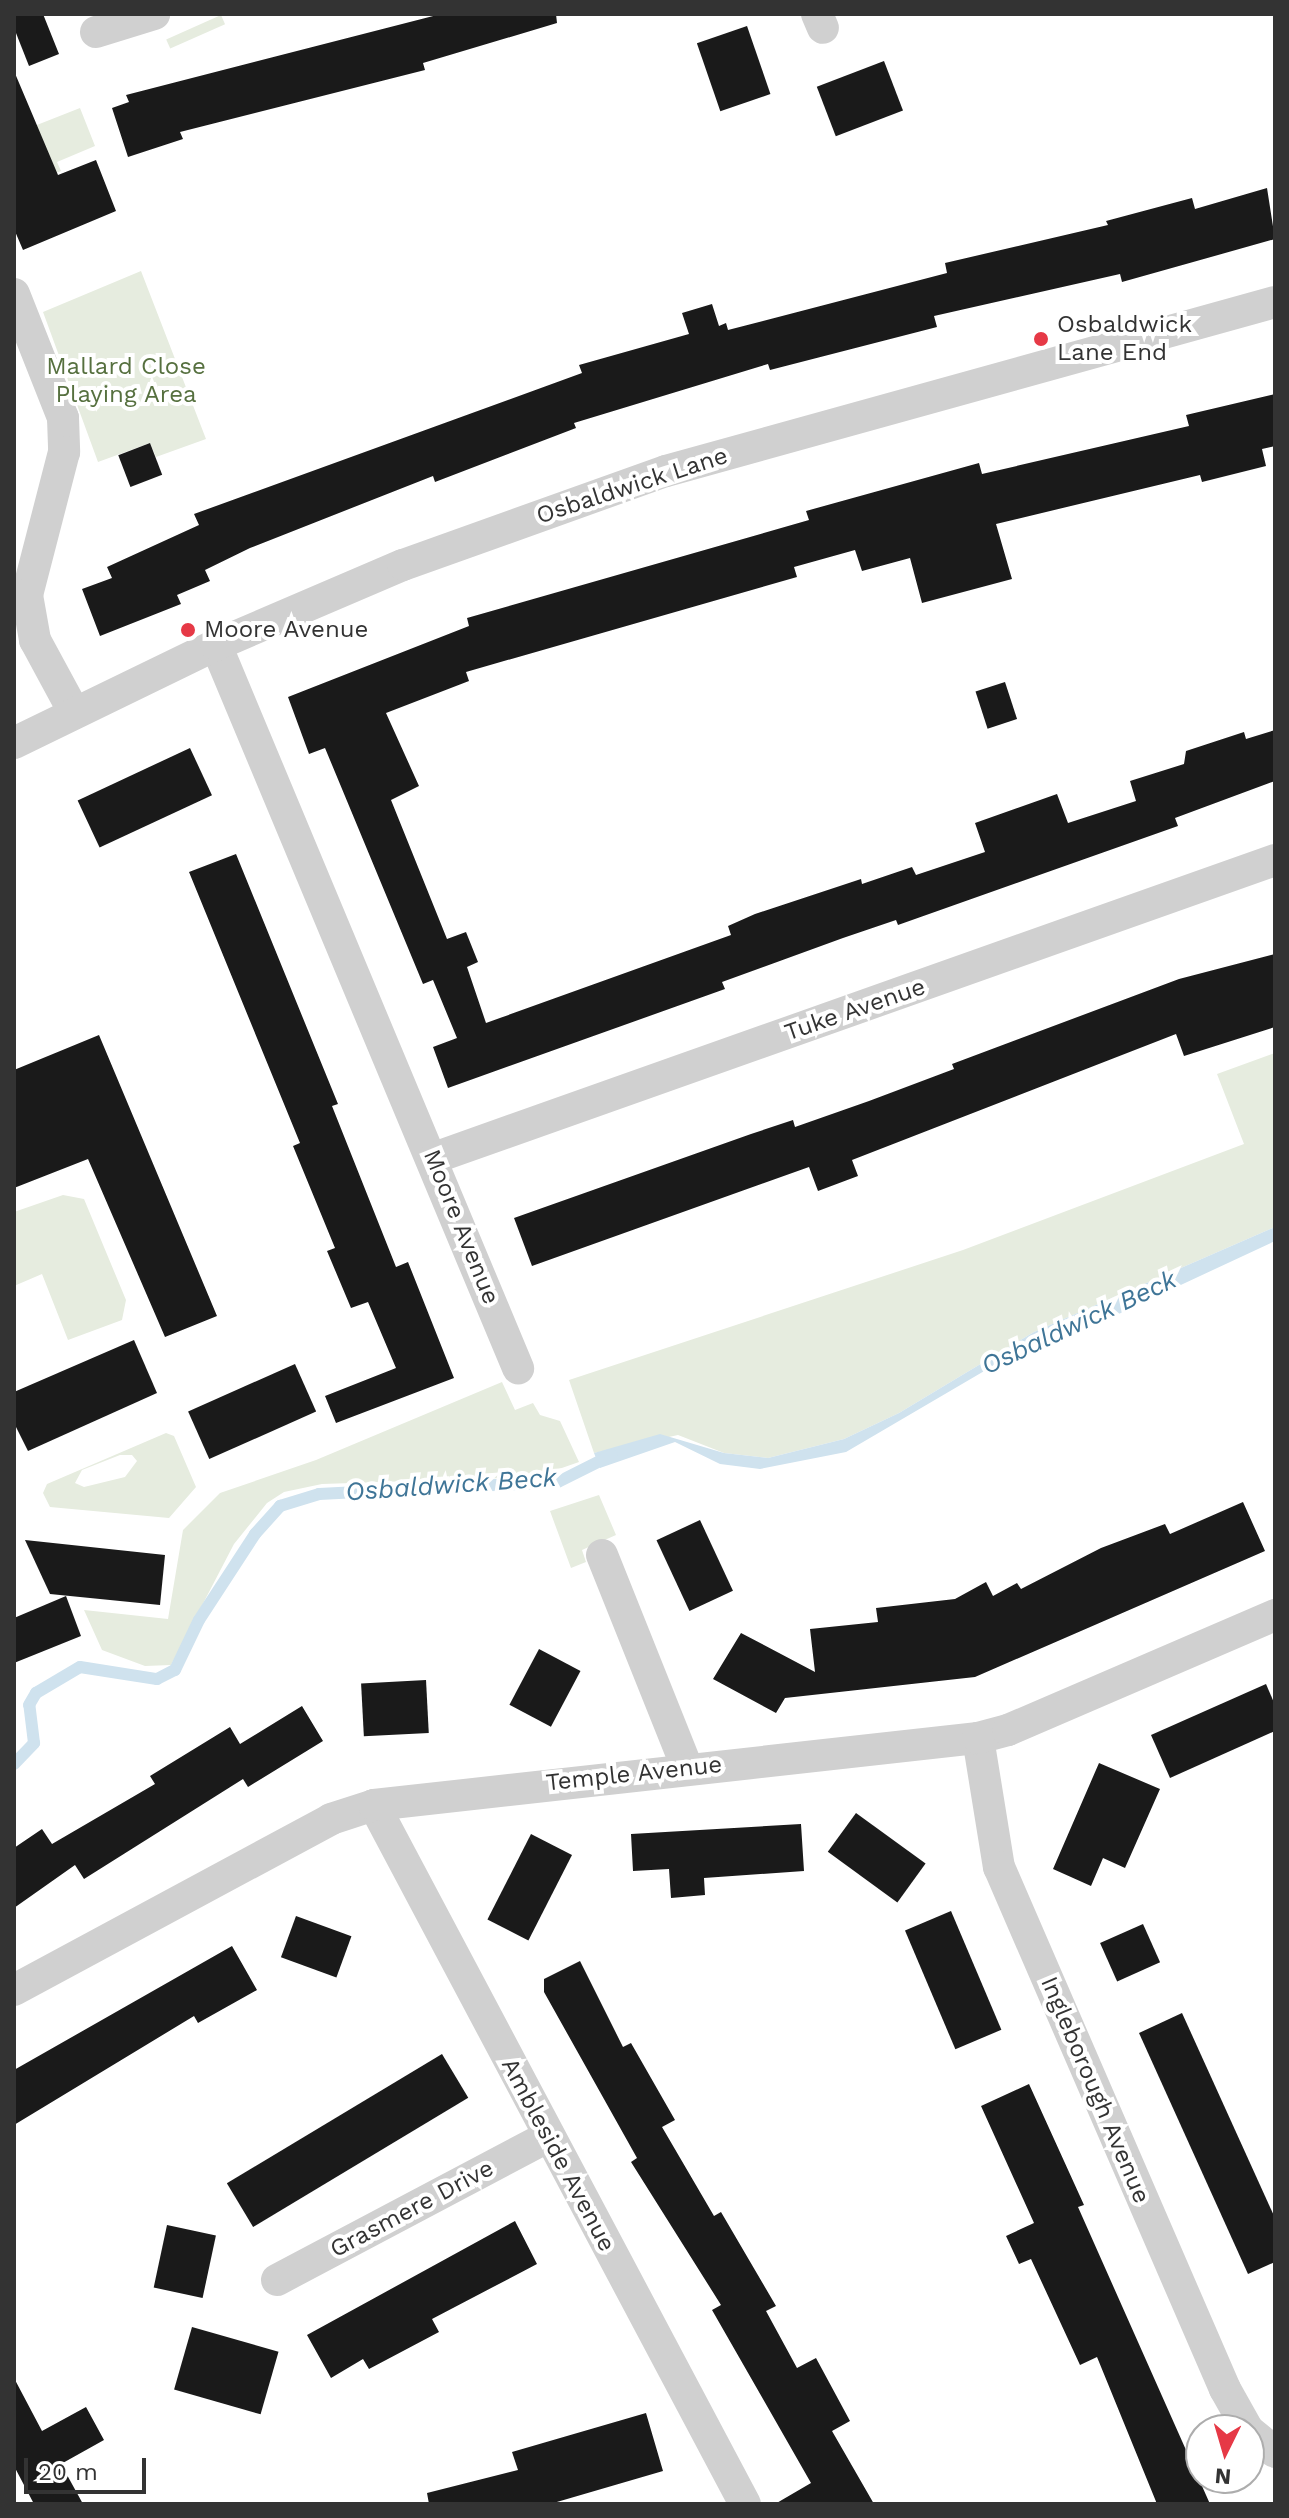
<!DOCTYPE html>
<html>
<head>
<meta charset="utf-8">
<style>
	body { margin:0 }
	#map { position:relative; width:1289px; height:2518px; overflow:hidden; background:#fff; font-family:"Work Sans",sans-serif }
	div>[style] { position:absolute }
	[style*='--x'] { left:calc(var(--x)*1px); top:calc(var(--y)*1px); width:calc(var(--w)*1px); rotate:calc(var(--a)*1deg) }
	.green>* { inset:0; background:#e6ecdf; transform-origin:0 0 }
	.water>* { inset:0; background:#cfe2ee }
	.stream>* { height:12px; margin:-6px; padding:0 6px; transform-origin:6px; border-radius:6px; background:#cfe2ee }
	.building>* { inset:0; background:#1a1a1a; transform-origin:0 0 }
	.minor>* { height:32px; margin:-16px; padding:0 16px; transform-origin:16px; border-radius:16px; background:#d0d0d0 }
	.dots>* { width:22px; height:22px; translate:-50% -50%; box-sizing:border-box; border:4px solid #fff; border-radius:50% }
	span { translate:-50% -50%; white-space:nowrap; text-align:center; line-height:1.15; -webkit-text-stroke:8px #fff; paint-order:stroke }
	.poi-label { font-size:24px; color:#333 }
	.left { translate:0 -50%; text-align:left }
	.park-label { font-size:24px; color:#56703f }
	.street-label { font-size:24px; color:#333 }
	.water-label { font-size:26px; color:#3f7597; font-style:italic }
	.frame { position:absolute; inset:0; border:16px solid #333; pointer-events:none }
	.north { position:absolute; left:1185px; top:2414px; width:80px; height:80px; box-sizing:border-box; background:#fff; border:2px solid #adadad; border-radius:50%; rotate:185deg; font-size:22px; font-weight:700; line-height:32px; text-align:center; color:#333 }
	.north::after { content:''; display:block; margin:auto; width:28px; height:36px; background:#e63946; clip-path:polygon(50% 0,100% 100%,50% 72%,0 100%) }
	.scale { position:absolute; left:24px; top:2458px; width:122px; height:36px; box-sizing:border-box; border:4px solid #333; border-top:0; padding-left:10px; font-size:24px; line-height:28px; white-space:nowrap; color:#333; -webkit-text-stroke:6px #fff; paint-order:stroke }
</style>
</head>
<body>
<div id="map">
	<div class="green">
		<div style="left:221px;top:15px;width:10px;height:60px;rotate:66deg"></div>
		<div style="clip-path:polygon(80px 108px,95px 146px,57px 162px,61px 171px,34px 183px,14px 134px)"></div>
		<div style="clip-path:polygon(141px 271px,206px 439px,156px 457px,150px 443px,98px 462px,43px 312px)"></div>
		<div style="clip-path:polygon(1275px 1053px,1275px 1227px,1034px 1332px,899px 1413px,844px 1439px,768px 1458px,724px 1453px,678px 1435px,594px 1453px,569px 1380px,963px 1250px,1244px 1144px,1217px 1074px)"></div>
		<div style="clip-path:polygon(63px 1195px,84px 1199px,126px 1300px,122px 1320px,68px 1340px,42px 1274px,14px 1286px,14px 1212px)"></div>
		<div style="clip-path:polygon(502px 1382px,515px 1410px,533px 1403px,540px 1415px,560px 1421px,579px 1462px,536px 1477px,322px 1484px,284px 1492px,267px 1503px,234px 1544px,171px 1665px,145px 1666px,102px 1650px,84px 1610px,168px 1619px,183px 1530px,220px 1493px,316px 1460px)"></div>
		<div style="clip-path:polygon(evenodd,166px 1433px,174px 1436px,196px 1487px,169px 1518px,50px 1507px,43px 1493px,47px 1484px,166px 1433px,120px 1455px,132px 1455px,137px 1461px,125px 1477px,84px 1487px,75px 1483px,82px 1470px,120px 1455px)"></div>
		<div style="clip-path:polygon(599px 1495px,616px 1535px,582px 1550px,586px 1562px,571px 1568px,550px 1511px)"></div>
	</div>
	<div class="water">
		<div style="clip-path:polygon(1275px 1227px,1275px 1241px,1063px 1340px,1015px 1353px,846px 1452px,760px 1469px,720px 1464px,675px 1442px,600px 1468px,594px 1453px,660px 1434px,724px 1453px,768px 1458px,844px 1439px,899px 1413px,1034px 1332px)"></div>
	</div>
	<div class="stream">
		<div style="--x:14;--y:1764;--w:29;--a:-46"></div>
		<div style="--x:34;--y:1743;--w:38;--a:-97"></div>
		<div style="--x:29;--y:1705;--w:14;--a:-60"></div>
		<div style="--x:36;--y:1693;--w:51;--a:-30.6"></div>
		<div style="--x:80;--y:1667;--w:78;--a:8.9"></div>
		<div style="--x:157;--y:1679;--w:20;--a:-27"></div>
		<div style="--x:175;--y:1670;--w:55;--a:-64.4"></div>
		<div style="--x:199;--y:1620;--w:103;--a:-56.9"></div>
		<div style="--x:255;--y:1534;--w:38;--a:-48"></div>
		<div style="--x:280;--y:1506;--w:41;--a:-17.1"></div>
		<div style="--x:319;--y:1494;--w:239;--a:-2.9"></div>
		<div style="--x:558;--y:1482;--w:60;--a:-26.6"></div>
	</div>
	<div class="building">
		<div style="clip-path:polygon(14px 14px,43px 14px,59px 54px,29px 66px,14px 28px)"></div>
		<div style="clip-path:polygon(441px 14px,556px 14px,557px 23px,423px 63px,425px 70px,180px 132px,183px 139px,128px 157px,112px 108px,129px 102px,126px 95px)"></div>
		<div style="left:747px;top:26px;width:72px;height:53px;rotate:71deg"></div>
		<div style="left:884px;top:61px;width:53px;height:72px;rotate:69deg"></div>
		<div style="clip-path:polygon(14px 71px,58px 175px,96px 160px,116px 211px,23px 250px,14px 229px)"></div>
		<div style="clip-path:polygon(1267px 188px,1275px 239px,1122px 282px,1120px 274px,934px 316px,937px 327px,770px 370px,768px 364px,574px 423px,576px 428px,435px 482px,433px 476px,250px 548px,205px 570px,210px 581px,177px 595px,181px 604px,100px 636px,82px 589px,112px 578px,107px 567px,199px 525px,194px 514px,582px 373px,579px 365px,689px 334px,682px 313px,712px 304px,719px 326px,726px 323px,728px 330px,947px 273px,945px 263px,1108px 225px,1106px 221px,1192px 198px,1195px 209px)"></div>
		<div style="clip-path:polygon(1275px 394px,1275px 446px,1262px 449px,1266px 466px,1202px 482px,1200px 475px,996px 524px,1012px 579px,922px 603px,910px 558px,862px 571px,855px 550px,794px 567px,797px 577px,466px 672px,469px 681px,386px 713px,419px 786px,391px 800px,447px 939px,466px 932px,478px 962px,467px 967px,486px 1023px,731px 935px,728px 926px,755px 914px,861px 879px,862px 884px,912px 867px,916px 875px,985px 852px,975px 823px,1057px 794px,1068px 823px,1136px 801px,1130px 781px,1184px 764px,1186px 751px,1244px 732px,1246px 739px,1275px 730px,1275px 781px,1175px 818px,1178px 826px,898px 925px,896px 920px,843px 938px,722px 982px,725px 989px,448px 1088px,433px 1047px,457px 1038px,433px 980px,423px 984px,325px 748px,309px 754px,288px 697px,469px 626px,467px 618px,809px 520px,806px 511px,979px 463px,982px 474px,1189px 426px,1186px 415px)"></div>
		<div style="left:150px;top:443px;width:34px;height:34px;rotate:69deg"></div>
		<div style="left:1005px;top:682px;width:39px;height:31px;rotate:72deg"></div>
		<div style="left:190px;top:748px;width:52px;height:124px;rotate:65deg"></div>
		<div style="clip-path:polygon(236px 854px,338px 1104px,332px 1106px,396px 1267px,408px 1262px,454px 1378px,336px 1423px,325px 1396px,396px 1368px,368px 1302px,351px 1308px,327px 1251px,335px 1248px,293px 1146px,300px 1143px,189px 872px)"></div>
		<div style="clip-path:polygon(1275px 954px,1275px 1027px,1184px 1056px,1176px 1034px,852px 1160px,858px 1176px,818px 1191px,809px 1167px,532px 1266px,514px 1218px,751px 1134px,793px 1120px,795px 1127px,869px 1101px,954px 1069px,952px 1064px,1179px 979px)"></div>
		<div style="clip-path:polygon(99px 1035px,217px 1316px,165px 1337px,88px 1159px,14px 1188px,14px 1070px)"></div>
		<div style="clip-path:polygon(134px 1340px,157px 1393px,28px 1451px,14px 1423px,14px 1392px)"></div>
		<div style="left:295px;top:1364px;width:52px;height:117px;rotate:66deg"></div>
		<div style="clip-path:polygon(1243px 1502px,1265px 1551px,975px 1677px,785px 1698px,776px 1713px,713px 1679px,741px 1633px,815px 1672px,810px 1629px,878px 1622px,876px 1608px,955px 1599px,986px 1582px,993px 1596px,1017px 1583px,1021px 1589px,1101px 1548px,1165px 1524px,1170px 1534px)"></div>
		<div style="left:700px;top:1520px;width:78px;height:48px;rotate:65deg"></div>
		<div style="clip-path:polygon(25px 1540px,165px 1555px,160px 1605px,50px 1594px)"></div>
		<div style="clip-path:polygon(66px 1596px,81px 1636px,14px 1663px,14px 1618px)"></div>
		<div style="left:539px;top:1649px;width:47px;height:63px;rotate:28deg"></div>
		<div style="left:426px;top:1680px;width:53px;height:65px;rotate:87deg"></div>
		<div style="clip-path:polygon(1266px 1684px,1275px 1705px,1275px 1731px,1170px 1778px,1151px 1735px)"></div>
		<div style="clip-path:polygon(302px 1706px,323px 1741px,248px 1787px,243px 1779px,84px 1879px,75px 1865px,14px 1908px,14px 1848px,42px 1829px,52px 1844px,155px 1784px,150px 1776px,230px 1727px,240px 1744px)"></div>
		<div style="clip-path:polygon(1099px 1763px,1160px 1789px,1125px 1868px,1103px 1858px,1091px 1886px,1053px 1869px)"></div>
		<div style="left:856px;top:1813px;width:86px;height:48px;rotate:36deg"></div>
		<div style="clip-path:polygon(801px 1824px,804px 1871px,704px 1878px,705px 1895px,671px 1898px,669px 1869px,633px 1871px,631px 1834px)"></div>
		<div style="left:531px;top:1834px;width:46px;height:96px;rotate:27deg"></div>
		<div style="left:951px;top:1911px;width:129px;height:50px;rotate:67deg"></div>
		<div style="left:296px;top:1916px;width:59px;height:44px;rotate:20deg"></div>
		<div style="left:1143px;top:1924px;width:42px;height:47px;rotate:66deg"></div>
		<div style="clip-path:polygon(232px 1946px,257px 1990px,198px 2023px,194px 2016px,14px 2125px,14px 2070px)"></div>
		<div style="clip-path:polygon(580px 1961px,623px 2047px,631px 2043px,675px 2120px,662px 2127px,714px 2216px,721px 2212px,776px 2306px,766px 2311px,797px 2368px,816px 2358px,850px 2421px,832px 2431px,874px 2504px,775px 2504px,811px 2483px,712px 2310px,721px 2305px,631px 2162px,637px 2158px,544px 1992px,544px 1979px)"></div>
		<div style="clip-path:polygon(1182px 2013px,1275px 2218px,1275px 2262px,1248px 2274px,1139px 2033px)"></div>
		<div style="left:442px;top:2054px;width:51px;height:251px;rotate:59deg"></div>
		<div style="clip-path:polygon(1029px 2084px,1084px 2205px,1078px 2207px,1210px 2504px,1157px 2504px,1097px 2357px,1080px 2365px,1031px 2259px,1019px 2264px,1006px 2236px,1034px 2223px,981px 2106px)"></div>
		<div style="clip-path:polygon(515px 2221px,537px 2264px,432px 2319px,439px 2332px,369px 2369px,363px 2359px,331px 2378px,307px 2335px)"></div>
		<div style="left:167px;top:2225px;width:50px;height:64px;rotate:12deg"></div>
		<div style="left:192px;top:2327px;width:90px;height:65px;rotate:16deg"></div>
		<div style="clip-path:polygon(14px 2378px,42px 2431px,86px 2407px,104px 2440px,61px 2464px,83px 2504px,34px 2504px,14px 2466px)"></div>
		<div style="clip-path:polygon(646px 2413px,663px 2471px,550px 2504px,429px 2504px,427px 2493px,518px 2470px,512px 2452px)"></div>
	</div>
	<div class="minor">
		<div style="--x:817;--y:14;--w:15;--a:67"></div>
		<div style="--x:96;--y:32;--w:61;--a:-17.2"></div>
		<div style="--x:14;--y:294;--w:133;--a:68.4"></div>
		<div style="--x:63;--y:418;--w:34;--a:88"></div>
		<div style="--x:64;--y:452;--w:148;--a:104.5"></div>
		<div style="--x:27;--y:595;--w:46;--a:79.9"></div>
		<div style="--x:35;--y:640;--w:82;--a:61.6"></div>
		<div style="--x:216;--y:645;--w:784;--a:67.33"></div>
		<div style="--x:14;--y:743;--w:225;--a:-25.9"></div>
		<div style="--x:216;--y:645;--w:203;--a:-23.2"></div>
		<div style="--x:403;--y:565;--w:279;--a:-19.7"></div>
		<div style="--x:666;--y:471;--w:632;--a:-15.51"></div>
		<div style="--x:434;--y:1158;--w:892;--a:-19.51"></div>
		<div style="--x:602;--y:1555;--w:229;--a:68.2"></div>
		<div style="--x:978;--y:1738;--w:131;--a:80.8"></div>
		<div style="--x:999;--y:1867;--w:569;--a:66.59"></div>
		<div style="--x:1225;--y:2389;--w:47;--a:60.7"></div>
		<div style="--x:374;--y:1805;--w:791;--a:62.04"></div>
		<div style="--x:14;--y:1990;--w:360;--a:-28.3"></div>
		<div style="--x:331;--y:1819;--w:45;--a:-18"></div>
		<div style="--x:374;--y:1805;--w:608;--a:-6.33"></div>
		<div style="--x:978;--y:1738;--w:31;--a:-15"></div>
		<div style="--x:1008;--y:1730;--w:291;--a:-23.3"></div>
		<div style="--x:277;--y:2280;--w:306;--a:-27.9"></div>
		<div style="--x:1249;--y:2431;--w:33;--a:39"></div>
	</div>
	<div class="dots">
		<div style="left:1041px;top:339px;background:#e63946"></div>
		<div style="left:188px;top:630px;background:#e63946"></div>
	</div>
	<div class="poi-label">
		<span class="left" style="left:1057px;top:339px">Osbaldwick<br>Lane End</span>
		<span class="left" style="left:204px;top:630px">Moore Avenue</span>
	</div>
	<div class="park-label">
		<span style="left:126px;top:381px">Mallard Close<br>Playing Area</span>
	</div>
	<div class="street-label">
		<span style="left:632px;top:486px;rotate:-18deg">Osbaldwick Lane</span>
		<span style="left:855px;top:1010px;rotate:-19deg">Tuke Avenue</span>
		<span style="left:461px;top:1227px;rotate:68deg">Moore Avenue</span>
		<span style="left:634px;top:1774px;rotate:-6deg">Temple Avenue</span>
		<span style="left:1095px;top:2090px;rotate:67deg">Ingleborough Avenue</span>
		<span style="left:558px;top:2155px;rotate:62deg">Ambleside Avenue</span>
		<span style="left:412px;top:2209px;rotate:-28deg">Grasmere Drive</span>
	</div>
	<div class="water-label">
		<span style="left:1079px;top:1323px;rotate:-25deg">Osbaldwick Beck</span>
		<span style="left:451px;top:1485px;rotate:-4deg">Osbaldwick Beck</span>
	</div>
	<div class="frame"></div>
	<div class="north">N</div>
	<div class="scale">20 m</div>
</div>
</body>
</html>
